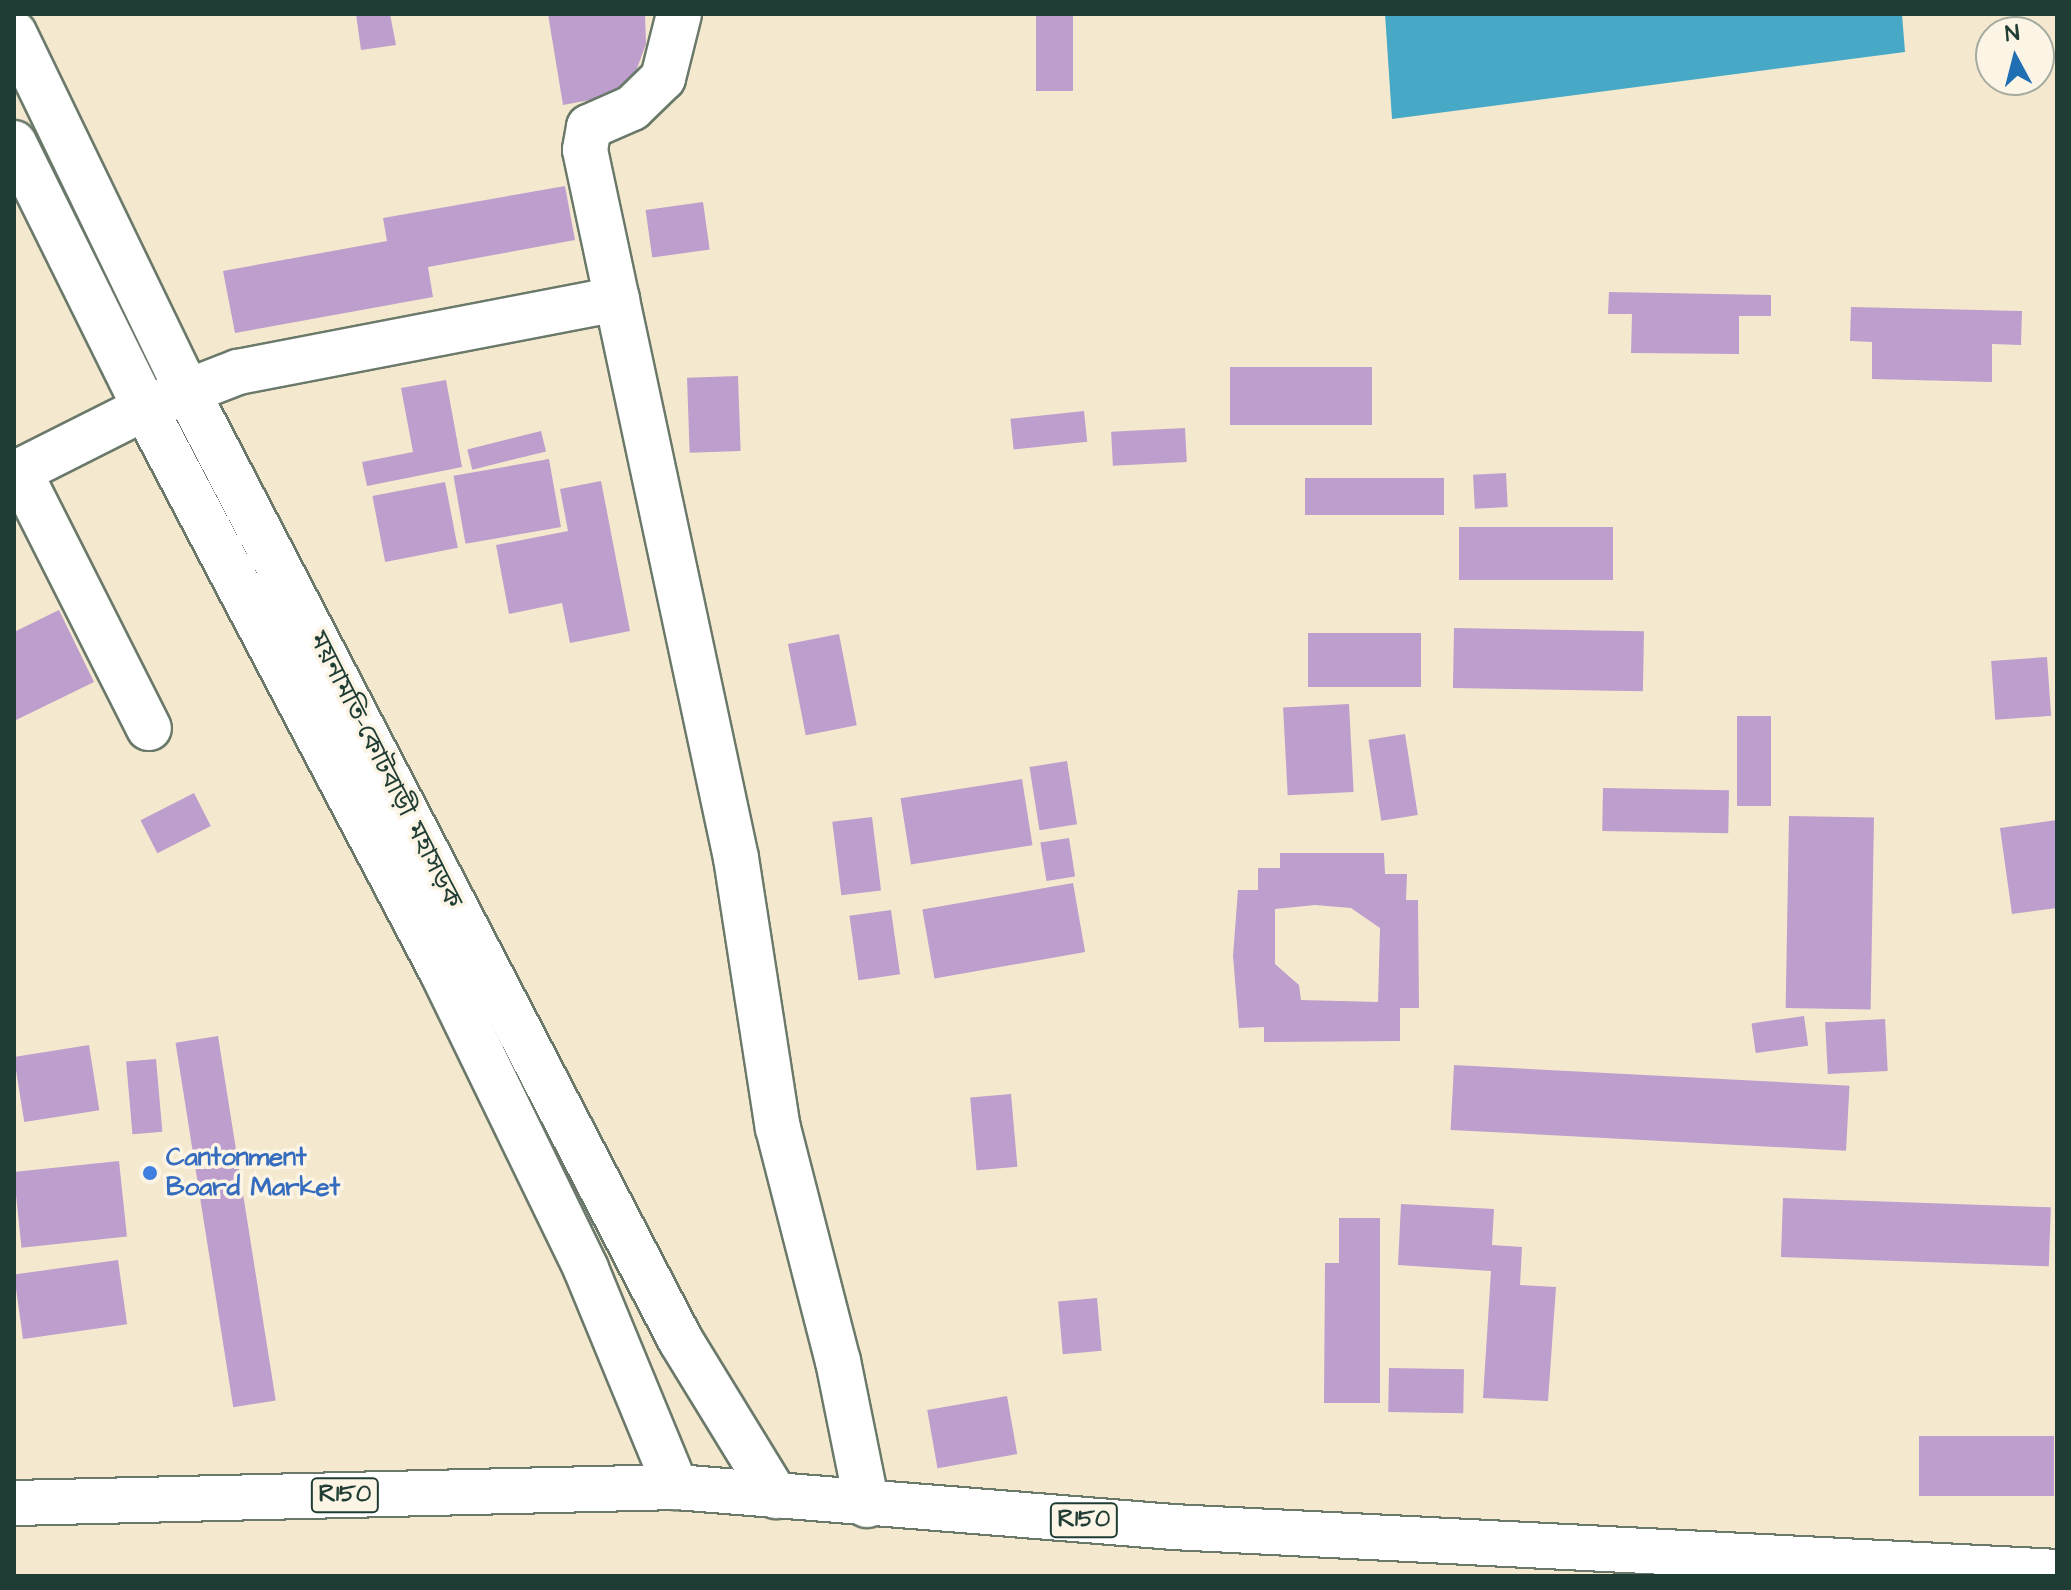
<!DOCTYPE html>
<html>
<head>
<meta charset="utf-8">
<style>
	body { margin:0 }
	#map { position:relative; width:2071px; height:1590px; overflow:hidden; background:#f4e9cf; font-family:"Architects Daughter","Noto Sans Bengali",sans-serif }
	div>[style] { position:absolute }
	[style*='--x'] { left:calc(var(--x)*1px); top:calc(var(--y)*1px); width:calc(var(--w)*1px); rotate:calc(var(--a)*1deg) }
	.water>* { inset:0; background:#48a9c7 }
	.building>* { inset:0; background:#bd9ecc; transform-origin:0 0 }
	.roads { filter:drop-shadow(2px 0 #6a796a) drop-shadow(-2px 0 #6a796a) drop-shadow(0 2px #6a796a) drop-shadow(0 -2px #6a796a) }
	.minor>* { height:44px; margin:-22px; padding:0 22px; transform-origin:22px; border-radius:22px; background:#fff }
	.major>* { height:44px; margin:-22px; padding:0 22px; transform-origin:22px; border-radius:22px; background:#fff }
	.dots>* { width:22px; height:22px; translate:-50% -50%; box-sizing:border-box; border:4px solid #fcf5e5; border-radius:50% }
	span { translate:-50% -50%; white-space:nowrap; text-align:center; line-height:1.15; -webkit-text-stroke:7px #fcf5e5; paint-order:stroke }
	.shield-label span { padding:2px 6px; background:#fcf5e5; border:2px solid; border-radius:6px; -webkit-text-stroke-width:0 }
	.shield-label { font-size:24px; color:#1f3d34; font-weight:700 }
	.street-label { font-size:26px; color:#1f3d34 }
	.shop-label { font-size:26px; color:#366cbe; font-weight:700 }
	.left { translate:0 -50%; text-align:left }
	.frame { position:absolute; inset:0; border:16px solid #1f3d34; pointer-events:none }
	.north { position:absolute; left:1975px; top:16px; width:80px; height:80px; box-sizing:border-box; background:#fcf5e5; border:2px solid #a4ab9e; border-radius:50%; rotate:353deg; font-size:22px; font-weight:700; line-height:32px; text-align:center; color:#1f3d34 }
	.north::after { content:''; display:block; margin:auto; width:28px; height:36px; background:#1f6fb2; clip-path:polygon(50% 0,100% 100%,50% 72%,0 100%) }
</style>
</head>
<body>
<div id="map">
	<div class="water">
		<div style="clip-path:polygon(1385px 14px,1902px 14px,1905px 52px,1392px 119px)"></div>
	</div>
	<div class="building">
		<div style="clip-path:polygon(356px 14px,390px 14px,396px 45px,361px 50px)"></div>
		<div style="clip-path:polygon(548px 14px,645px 14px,646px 44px,628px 93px,563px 105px)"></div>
		<div style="left:1036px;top:14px;width:37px;height:77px"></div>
		<div style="clip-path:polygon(565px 186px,575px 240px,428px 267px,433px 297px,235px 333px,223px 271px,387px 241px,383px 218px)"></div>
		<div style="left:703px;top:202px;width:48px;height:58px;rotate:82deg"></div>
		<div style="clip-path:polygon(1609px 292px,1771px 295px,1771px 316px,1739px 316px,1739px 354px,1631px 353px,1632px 314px,1608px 314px)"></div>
		<div style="clip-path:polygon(1851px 307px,2022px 311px,2021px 345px,1992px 344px,1992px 382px,1872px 379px,1872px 342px,1850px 341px)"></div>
		<div style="left:1230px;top:367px;width:142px;height:58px"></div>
		<div style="left:738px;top:376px;width:75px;height:51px;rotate:88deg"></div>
		<div style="clip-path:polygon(446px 380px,462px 467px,367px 486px,362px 462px,413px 452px,401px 388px)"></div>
		<div style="left:1084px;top:411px;width:31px;height:74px;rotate:84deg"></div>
		<div style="left:1185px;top:428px;width:34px;height:74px;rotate:87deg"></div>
		<div style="left:541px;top:431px;width:21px;height:76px;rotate:76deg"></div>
		<div style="left:549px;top:459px;width:69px;height:97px;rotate:80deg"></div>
		<div style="left:1506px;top:473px;width:34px;height:33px;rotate:87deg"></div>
		<div style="left:1305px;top:478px;width:139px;height:37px"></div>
		<div style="clip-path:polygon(601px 481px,630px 631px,570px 643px,562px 603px,509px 614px,496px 545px,568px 531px,560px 489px)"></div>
		<div style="left:445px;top:482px;width:67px;height:74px;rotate:79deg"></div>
		<div style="left:1459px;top:527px;width:154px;height:53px"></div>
		<div style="clip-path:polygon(59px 610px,94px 682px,14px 721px,14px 632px)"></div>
		<div style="left:1454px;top:628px;width:190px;height:60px;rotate:1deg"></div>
		<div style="left:1421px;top:633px;width:54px;height:113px;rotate:90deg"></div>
		<div style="left:839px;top:634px;width:93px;height:52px;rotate:79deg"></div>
		<div style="left:2047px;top:657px;width:59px;height:56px;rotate:86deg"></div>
		<div style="left:1349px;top:704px;width:88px;height:66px;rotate:87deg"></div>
		<div style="left:1737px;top:716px;width:34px;height:90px"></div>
		<div style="left:1405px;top:734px;width:82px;height:37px;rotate:81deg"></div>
		<div style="left:1067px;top:761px;width:64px;height:38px;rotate:81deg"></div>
		<div style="left:1022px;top:779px;width:67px;height:123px;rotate:81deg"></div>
		<div style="left:1603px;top:788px;width:126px;height:43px;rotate:1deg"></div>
		<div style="left:194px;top:793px;width:37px;height:60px;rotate:63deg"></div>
		<div style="left:1789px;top:816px;width:85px;height:192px;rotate:1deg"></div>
		<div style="left:872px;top:817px;width:74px;height:40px;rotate:83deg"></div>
		<div style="clip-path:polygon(2057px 820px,2057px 908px,2012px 914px,2000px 828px)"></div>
		<div style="left:1069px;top:838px;width:39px;height:29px;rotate:81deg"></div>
		<div style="clip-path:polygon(evenodd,1280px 853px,1384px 853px,1385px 874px,1407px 874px,1406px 900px,1418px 900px,1419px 1008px,1400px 1008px,1400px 1041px,1264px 1042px,1264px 1027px,1239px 1028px,1233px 956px,1238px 890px,1258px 890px,1258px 868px,1280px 868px,1280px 853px,1315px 905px,1351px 908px,1380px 928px,1378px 1002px,1301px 1000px,1299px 985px,1275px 964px,1275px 909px,1315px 905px)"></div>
		<div style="left:1073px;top:883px;width:70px;height:153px;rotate:80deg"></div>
		<div style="left:891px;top:910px;width:65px;height:42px;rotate:82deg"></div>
		<div style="left:1804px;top:1016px;width:30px;height:53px;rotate:82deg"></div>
		<div style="left:1885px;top:1019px;width:52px;height:60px;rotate:87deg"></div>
		<div style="left:218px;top:1036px;width:369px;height:43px;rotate:81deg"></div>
		<div style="left:89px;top:1045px;width:66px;height:76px;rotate:81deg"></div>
		<div style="left:156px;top:1059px;width:73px;height:30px;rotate:85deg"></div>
		<div style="left:1454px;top:1065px;width:396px;height:65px;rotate:3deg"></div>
		<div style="left:1011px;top:1094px;width:73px;height:41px;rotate:85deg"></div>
		<div style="left:119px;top:1161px;width:76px;height:106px;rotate:84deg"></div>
		<div style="left:1783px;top:1198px;width:268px;height:59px;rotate:2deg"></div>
		<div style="clip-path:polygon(1401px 1204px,1494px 1209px,1492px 1245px,1522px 1247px,1520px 1285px,1556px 1287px,1548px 1401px,1483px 1398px,1491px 1271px,1398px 1265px)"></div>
		<div style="clip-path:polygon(1339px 1218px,1380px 1218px,1380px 1403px,1324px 1403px,1325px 1263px,1339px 1263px)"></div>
		<div style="left:118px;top:1260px;width:65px;height:105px;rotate:82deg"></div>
		<div style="left:1097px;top:1298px;width:53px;height:39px;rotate:85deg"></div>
		<div style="left:1389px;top:1368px;width:75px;height:44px;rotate:1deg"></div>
		<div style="left:1007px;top:1396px;width:59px;height:81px;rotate:80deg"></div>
		<div style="left:1919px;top:1436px;width:135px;height:60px"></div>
	</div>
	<div class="roads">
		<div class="minor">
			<div style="--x:679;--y:14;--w:66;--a:104"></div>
			<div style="--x:663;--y:78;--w:43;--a:135.9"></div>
			<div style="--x:632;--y:108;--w:47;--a:156.2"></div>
			<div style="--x:589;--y:127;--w:23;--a:100"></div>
			<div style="--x:585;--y:150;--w:724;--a:77.96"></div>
			<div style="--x:736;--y:858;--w:273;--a:81.2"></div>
			<div style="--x:778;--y:1128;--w:241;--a:75.6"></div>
			<div style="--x:838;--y:1361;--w:147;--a:78.6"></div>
			<div style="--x:19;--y:471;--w:288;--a:63.2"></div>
			<div style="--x:14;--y:474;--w:147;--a:-26.7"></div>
			<div style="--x:145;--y:408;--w:100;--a:-21.2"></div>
			<div style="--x:238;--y:372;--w:386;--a:-10.9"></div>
		</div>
		<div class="major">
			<div style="--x:14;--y:33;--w:398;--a:64.2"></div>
			<div style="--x:187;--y:391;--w:1071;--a:62.53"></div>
			<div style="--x:681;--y:1341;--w:182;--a:58.5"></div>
			<div style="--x:14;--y:143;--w:296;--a:63.7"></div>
			<div style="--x:145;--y:408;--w:637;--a:62.23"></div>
			<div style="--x:442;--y:972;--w:330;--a:64.1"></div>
			<div style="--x:586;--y:1269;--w:236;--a:67.6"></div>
			<div style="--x:14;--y:1503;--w:662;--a:-1.38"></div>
			<div style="--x:676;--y:1487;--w:499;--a:4.6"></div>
			<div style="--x:1173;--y:1527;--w:885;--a:2.91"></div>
		</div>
	</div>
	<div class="dots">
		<div style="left:150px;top:1173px;background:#3f7fe0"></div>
	</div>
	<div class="shield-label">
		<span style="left:345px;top:1495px">R150</span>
		<span style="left:1084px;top:1520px">R150</span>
	</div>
	<div class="street-label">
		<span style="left:385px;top:770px;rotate:63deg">ময়নামতি–কোটবাড়ী মহাসড়ক</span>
	</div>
	<div class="shop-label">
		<span class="left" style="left:166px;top:1173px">Cantonment<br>Board Market</span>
	</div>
	<div class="frame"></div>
	<div class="north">N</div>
</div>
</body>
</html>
